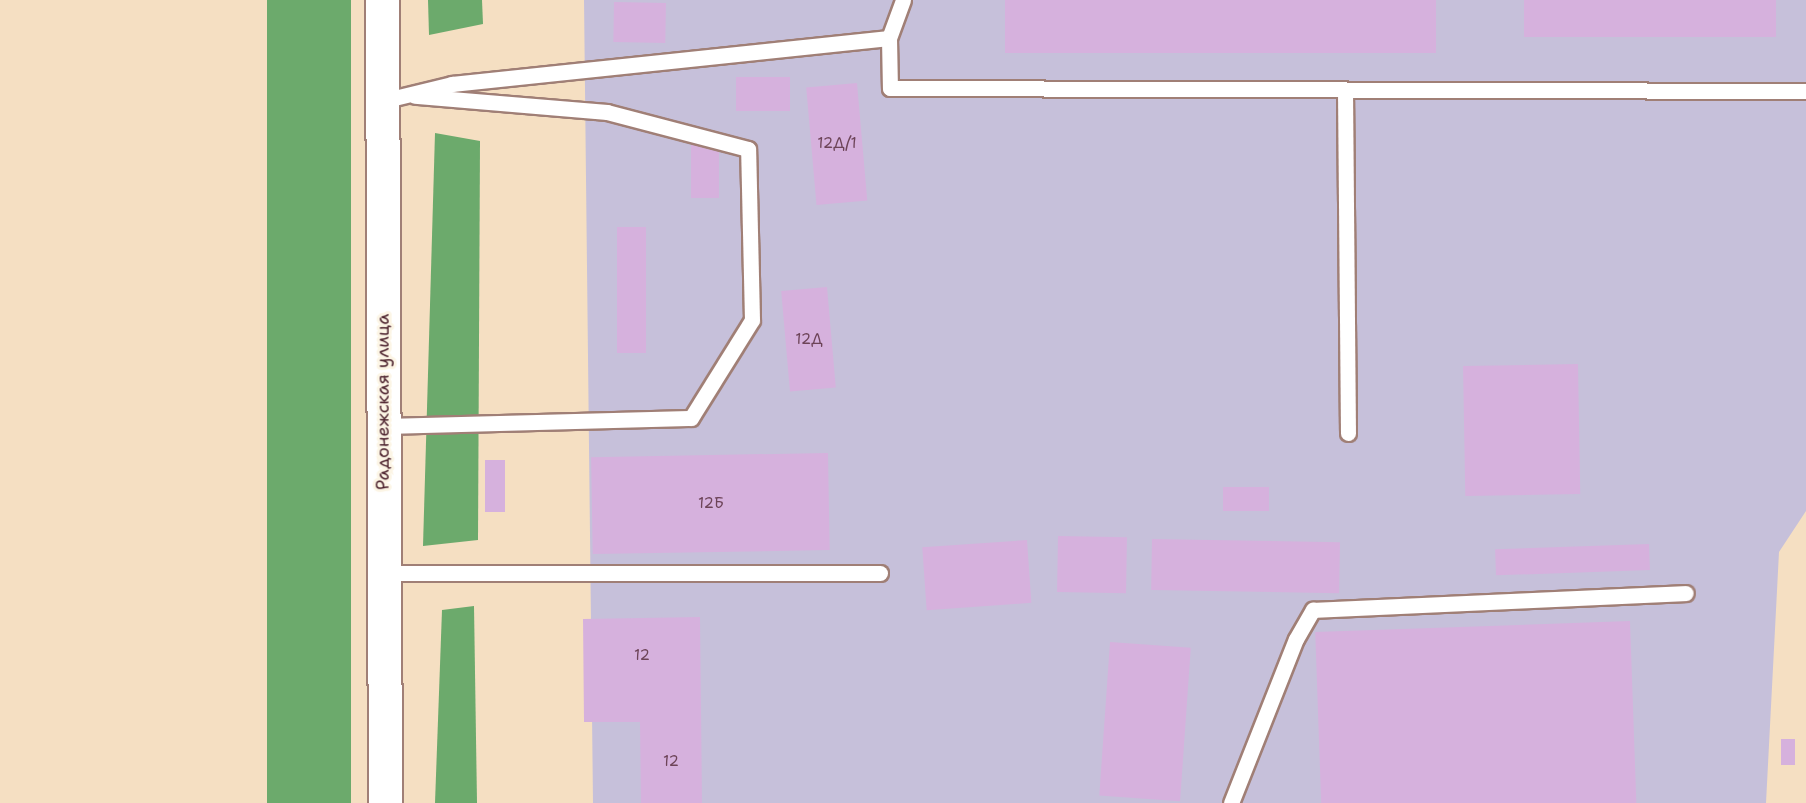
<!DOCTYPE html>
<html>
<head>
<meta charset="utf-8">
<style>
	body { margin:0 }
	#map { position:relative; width:1806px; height:803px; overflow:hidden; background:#f5dfc2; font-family:"Shantell Sans",sans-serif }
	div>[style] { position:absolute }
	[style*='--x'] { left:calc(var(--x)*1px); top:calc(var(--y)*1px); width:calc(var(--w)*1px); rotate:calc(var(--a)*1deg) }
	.industrial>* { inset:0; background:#c6c0da }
	.forest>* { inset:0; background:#6caa6c; transform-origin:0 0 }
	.building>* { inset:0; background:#d6b1dd; transform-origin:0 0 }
	.roads { filter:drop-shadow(2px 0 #a07f76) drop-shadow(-2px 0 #a07f76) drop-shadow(0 2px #a07f76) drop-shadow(0 -2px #a07f76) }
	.service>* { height:15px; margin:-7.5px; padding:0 7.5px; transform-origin:7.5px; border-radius:7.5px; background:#fff }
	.tertiary>* { height:33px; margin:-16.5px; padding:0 16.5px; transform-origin:16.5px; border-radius:16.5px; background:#fff }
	span { translate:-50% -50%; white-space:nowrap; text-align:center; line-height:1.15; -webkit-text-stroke:6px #fcf5e5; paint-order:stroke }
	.number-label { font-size:15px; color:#6d4458 }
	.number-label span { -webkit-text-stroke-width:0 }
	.street-label { font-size:18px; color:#4a1f2b }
</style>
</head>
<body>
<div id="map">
	<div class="industrial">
		<div style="clip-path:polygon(584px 0,1806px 0,1806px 511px,1779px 552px,1766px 803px,593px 803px)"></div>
	</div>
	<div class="forest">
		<div style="left:267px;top:0;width:84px;height:803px"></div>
		<div style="clip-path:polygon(428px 0,482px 0,483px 24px,429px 35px)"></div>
		<div style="clip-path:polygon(435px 133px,480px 141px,478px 540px,423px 546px)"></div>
		<div style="clip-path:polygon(474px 606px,477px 803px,435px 803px,442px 610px)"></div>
	</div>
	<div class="building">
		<div style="left:1005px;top:0;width:431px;height:53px"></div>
		<div style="left:1524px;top:0;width:252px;height:37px"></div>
		<div style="left:614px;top:2px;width:52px;height:40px;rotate:1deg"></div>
		<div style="left:736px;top:77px;width:54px;height:34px"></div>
		<div style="left:857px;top:83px;width:118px;height:51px;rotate:85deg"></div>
		<div style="left:691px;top:145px;width:28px;height:53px"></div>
		<div style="left:617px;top:227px;width:29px;height:126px"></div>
		<div style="left:827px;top:287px;width:101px;height:46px;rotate:85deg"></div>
		<div style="left:1578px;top:364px;width:130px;height:115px;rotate:89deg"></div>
		<div style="left:828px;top:453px;width:97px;height:237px;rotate:89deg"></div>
		<div style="left:485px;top:460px;width:20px;height:52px"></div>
		<div style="left:1223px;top:487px;width:46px;height:24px"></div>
		<div style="left:1058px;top:536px;width:69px;height:56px;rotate:1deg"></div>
		<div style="left:1152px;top:539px;width:188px;height:51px;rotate:1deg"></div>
		<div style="left:1027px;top:540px;width:63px;height:105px;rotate:86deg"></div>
		<div style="left:1649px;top:544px;width:26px;height:154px;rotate:88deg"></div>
		<div style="clip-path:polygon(700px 617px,702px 803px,641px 803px,640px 722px,584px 722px,583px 619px)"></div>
		<div style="left:1630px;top:621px;width:182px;height:315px;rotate:88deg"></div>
		<div style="left:1110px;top:642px;width:81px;height:154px;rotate:4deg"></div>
		<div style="left:1781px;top:739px;width:14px;height:26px"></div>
	</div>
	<div class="roads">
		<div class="service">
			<div style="--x:903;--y:0;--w:40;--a:110.2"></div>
			<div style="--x:889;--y:38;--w:50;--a:88.9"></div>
			<div style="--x:890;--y:88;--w:916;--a:0.19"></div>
			<div style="--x:1345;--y:90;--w:343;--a:89.5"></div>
			<div style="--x:382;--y:101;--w:72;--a:-13.7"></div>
			<div style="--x:452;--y:84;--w:439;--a:-6"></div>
			<div style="--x:383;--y:426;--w:308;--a:-1.5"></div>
			<div style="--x:691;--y:418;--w:115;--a:-58.1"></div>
			<div style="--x:752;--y:320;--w:171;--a:-91.3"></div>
			<div style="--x:748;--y:149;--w:146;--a:-165.3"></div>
			<div style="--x:607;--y:112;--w:193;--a:-175.2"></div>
			<div style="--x:383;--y:573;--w:497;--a:0"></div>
			<div style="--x:1231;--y:803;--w:176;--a:-68.4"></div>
			<div style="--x:1296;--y:639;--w:34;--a:-60"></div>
			<div style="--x:1313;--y:610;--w:373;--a:-2.6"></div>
		</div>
		<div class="tertiary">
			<div style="--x:382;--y:0;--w:803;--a:89.79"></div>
		</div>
	</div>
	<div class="number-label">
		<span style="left:837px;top:144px">12Д/1</span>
		<span style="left:809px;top:340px">12Д</span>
		<span style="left:711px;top:504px">12Б</span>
		<span style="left:642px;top:656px">12</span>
		<span style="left:671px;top:762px">12</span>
	</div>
	<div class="street-label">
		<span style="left:383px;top:402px;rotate:-90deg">Радонежская улица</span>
	</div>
</div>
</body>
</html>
